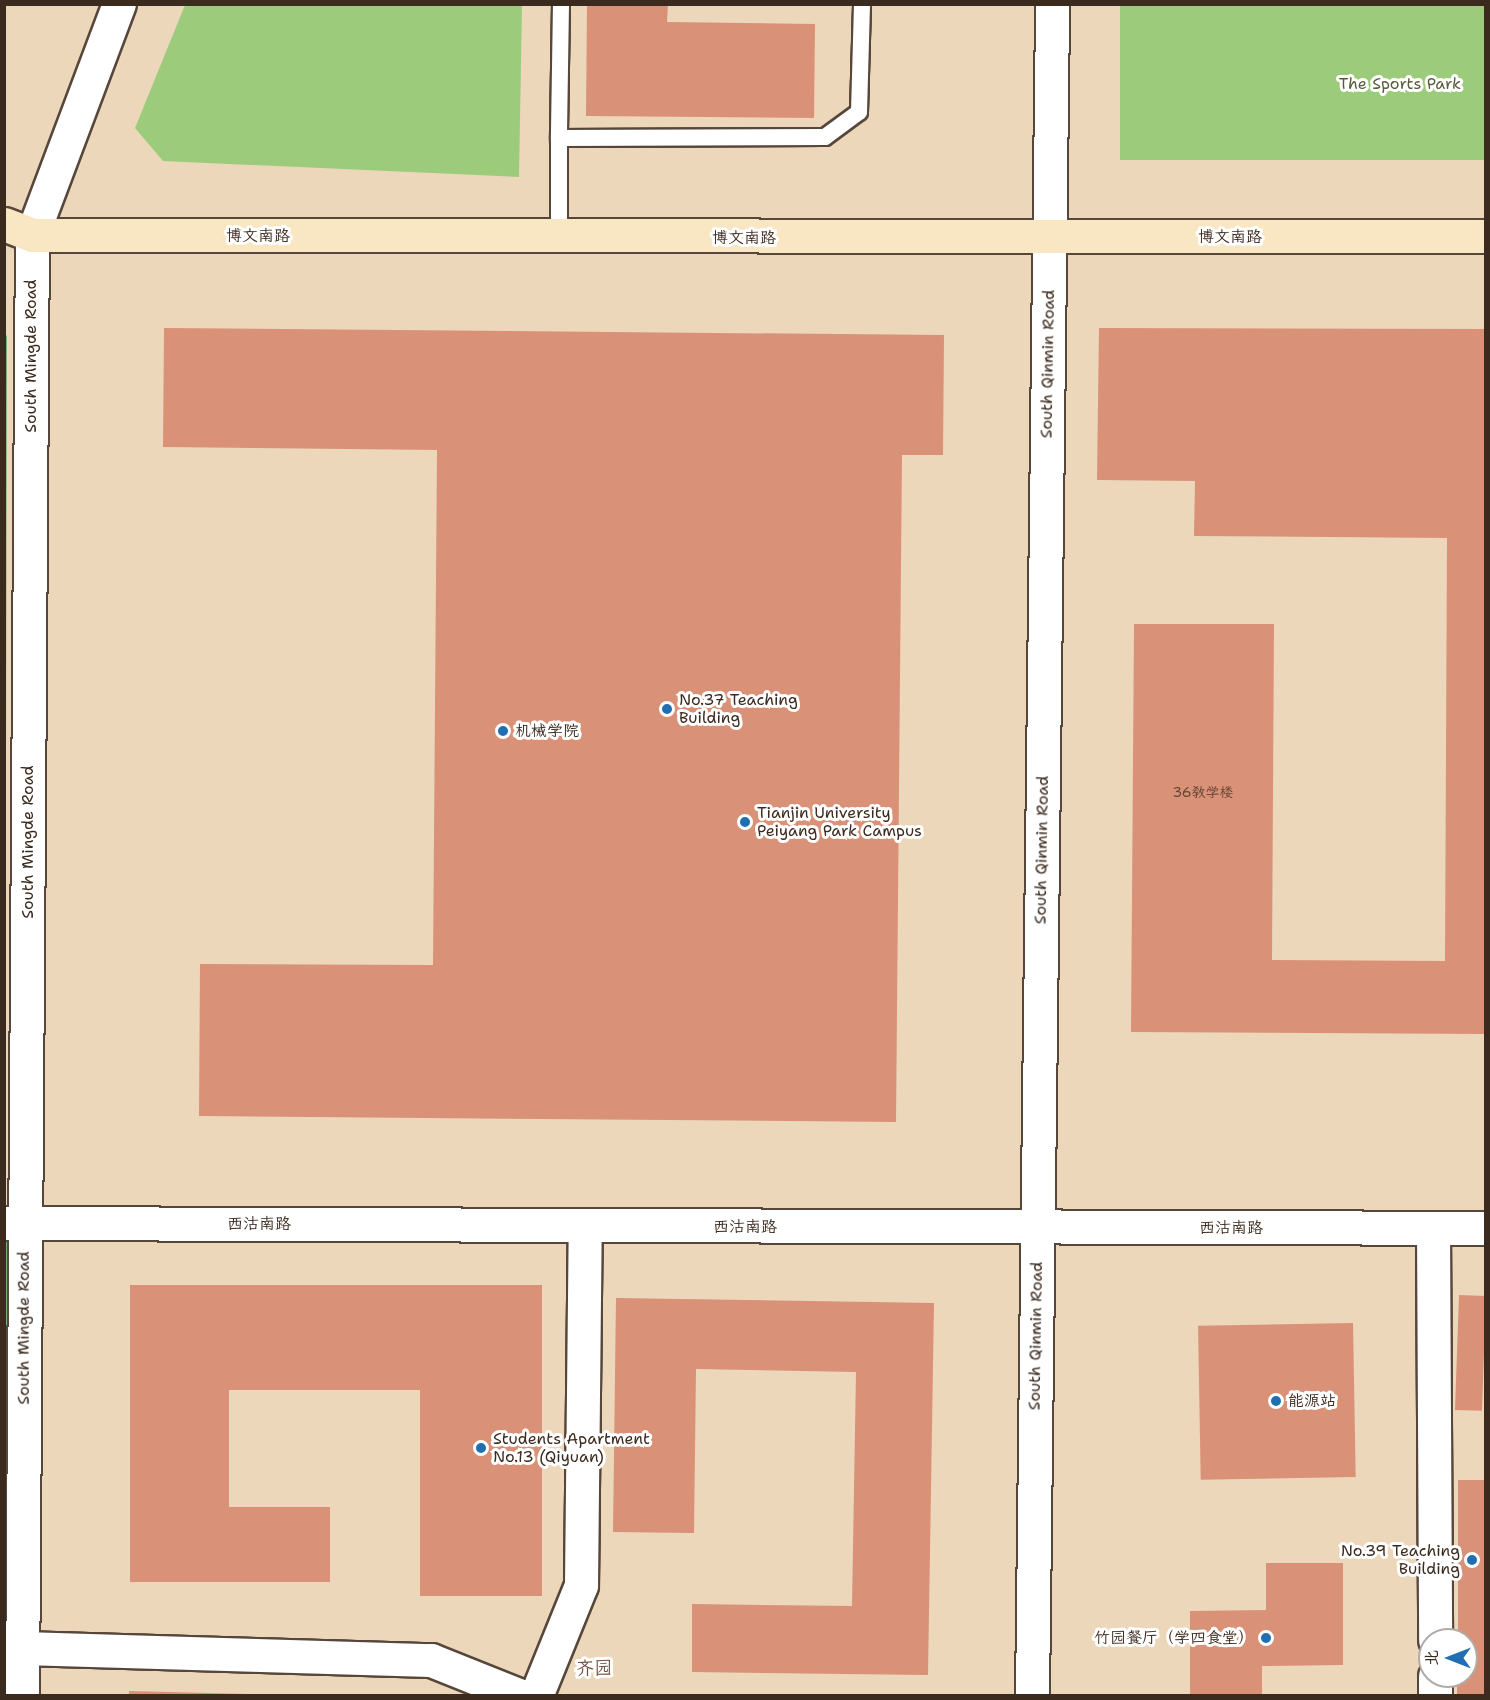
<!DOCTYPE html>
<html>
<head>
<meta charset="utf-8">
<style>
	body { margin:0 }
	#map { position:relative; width:1490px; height:1700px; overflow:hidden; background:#f8eede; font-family:"Shantell Sans","LXGW WenKai TC",sans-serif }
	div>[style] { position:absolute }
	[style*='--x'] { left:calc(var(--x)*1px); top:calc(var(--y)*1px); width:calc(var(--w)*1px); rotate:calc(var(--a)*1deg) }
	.built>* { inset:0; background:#ecd7ba }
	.green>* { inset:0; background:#9ccc7b; transform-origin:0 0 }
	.forest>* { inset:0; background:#7db06b }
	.building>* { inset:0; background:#d99177; transform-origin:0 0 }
	.roads { filter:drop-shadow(2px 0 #57473b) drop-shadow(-2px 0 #57473b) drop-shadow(0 2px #57473b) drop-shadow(0 -2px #57473b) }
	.lane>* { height:16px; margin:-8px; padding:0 8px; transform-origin:8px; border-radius:8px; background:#fff }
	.street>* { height:33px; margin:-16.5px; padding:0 16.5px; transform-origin:16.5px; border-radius:16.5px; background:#fff }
	.secondary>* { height:33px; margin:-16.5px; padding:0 16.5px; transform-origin:16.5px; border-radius:16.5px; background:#f9e7c3 }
	.dots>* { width:16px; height:16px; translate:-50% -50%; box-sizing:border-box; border:3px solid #fff; border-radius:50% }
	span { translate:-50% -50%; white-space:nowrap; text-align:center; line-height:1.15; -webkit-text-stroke:6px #fff; paint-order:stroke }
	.number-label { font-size:14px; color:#624434 }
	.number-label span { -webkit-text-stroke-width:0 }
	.park-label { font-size:16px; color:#585b3a }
	.street-label { font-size:16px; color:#3b2a1e }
	.poi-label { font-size:16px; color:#3b2a1e }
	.left { translate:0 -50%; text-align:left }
	.right { translate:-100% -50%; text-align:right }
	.neighbourhood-label { font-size:18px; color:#724e3d }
	.frame { position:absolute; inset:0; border:6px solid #3b2a1e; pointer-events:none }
	.north { position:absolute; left:1418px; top:1628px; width:60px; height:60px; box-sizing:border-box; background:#fff; border:2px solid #b1aaa5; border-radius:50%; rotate:270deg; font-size:16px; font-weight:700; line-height:24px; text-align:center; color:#3b2a1e }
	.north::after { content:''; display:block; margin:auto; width:21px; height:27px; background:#1f6fb2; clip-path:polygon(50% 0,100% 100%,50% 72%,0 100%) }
</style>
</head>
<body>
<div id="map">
	<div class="built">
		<div style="clip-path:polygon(evenodd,5px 5px,1485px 5px,1485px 1695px,5px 1696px,5px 5px,1430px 1640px,1466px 1640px,1466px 1676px,1430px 1676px,1430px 1640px)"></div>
	</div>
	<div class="green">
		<div style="clip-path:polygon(185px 5px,522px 5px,519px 177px,163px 161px,135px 128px)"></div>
		<div style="left:1120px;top:5px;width:365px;height:155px"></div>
	</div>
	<div class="forest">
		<div style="clip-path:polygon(4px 329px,7px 337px,5px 1197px,4px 1197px)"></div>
		<div style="clip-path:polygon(10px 1234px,9px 1696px,4px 1695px,4px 1235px)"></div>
	</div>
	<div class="building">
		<div style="clip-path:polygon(587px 4px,668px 4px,667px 22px,815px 24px,814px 118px,586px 116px)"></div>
		<div style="clip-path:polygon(164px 328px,944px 335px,943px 455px,902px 455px,896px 1122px,199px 1116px,200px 964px,433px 965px,437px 450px,163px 447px)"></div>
		<div style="clip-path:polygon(1099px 328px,1486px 329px,1486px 1034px,1131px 1032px,1134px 624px,1274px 624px,1272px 960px,1445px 961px,1447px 538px,1194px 536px,1195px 481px,1097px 480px)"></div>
		<div style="clip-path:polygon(130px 1285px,542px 1285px,542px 1596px,420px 1596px,420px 1390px,229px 1390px,229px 1507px,330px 1507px,330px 1582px,130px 1582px)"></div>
		<div style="left:1459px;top:1295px;width:27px;height:115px;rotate:2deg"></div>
		<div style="clip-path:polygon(616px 1298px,934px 1303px,928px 1675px,692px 1672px,692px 1604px,852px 1606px,856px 1372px,696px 1369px,694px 1533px,613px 1532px)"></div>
		<div style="left:1353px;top:1323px;width:154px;height:155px;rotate:89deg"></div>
		<div style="clip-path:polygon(1458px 1480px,1486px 1480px,1486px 1696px,1457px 1696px,1457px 1676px,1466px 1676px,1466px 1640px,1458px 1640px)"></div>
		<div style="clip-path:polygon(1266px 1563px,1343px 1563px,1343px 1665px,1262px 1666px,1262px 1696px,1190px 1696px,1190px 1611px,1266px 1610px)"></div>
		<div style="clip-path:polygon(129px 1691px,248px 1694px,248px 1696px,129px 1696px)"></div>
	</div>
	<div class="roads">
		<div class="lane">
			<div style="--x:561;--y:4;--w:134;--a:90.9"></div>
			<div style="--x:559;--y:138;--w:266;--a:-0.2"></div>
			<div style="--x:825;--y:137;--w:42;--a:-36.3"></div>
			<div style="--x:859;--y:112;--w:108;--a:-88.4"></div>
			<div style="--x:559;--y:138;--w:99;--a:90"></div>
		</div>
		<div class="street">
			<div style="--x:4;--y:1223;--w:1482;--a:0.19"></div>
			<div style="--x:1433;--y:1228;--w:412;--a:89.7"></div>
			<div style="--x:22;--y:1648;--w:409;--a:1.7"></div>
			<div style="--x:431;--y:1660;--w:97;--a:21.8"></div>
			<div style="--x:1435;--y:1676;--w:20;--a:90"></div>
			<div style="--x:22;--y:1696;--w:1461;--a:-89.61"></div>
			<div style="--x:32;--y:235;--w:247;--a:-69.4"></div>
			<div style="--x:536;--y:1696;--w:120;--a:-67.9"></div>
			<div style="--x:581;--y:1585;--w:359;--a:-89.4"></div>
			<div style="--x:1032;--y:1696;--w:1692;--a:-89.32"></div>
		</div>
		<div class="secondary">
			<div style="--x:4;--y:224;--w:30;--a:21"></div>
			<div style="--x:32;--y:235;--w:1454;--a:0.04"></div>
		</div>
	</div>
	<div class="dots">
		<div style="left:667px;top:709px;background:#1f6fb2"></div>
		<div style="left:503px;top:731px;background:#1f6fb2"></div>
		<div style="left:745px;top:822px;background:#1f6fb2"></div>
		<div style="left:1276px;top:1401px;background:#1f6fb2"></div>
		<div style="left:481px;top:1448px;background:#1f6fb2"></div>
		<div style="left:1472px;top:1560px;background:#1f6fb2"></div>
		<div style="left:1266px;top:1638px;background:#1f6fb2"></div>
	</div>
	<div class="number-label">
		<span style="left:1203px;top:792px">36教学楼</span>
	</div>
	<div class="park-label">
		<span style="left:1400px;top:84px">The Sports Park</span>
	</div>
	<div class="street-label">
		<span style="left:258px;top:236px">博文南路</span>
		<span style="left:1230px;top:237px">博文南路</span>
		<span style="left:744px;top:238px">博文南路</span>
		<span style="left:31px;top:356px;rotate:-90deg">South Mingde Road</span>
		<span style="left:1048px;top:364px;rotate:-89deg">South Qinmin Road</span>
		<span style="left:28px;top:842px;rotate:-90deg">South Mingde Road</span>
		<span style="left:1042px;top:850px;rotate:-89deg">South Qinmin Road</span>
		<span style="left:259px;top:1224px">西沽南路</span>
		<span style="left:745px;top:1227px">西沽南路</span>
		<span style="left:1231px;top:1228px">西沽南路</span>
		<span style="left:24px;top:1328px;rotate:-90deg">South Mingde Road</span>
		<span style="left:1036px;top:1336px;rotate:-89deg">South Qinmin Road</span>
	</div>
	<div class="poi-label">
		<span class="left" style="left:679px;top:709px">No.37 Teaching<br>Building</span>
		<span class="left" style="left:515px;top:731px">机械学院</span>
		<span class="left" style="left:757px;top:822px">Tianjin University<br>Peiyang Park Campus</span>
		<span class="left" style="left:1288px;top:1401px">能源站</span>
		<span class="left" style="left:493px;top:1448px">Students Apartment<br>No.13 (Qiyuan)</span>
		<span class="right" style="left:1460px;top:1560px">No.39 Teaching<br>Building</span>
		<span class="right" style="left:1254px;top:1638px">竹园餐厅（学四食堂）</span>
	</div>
	<div class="neighbourhood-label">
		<span style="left:594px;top:1668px">齐园</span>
	</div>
	<div class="frame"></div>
	<div class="north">北</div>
</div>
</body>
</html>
